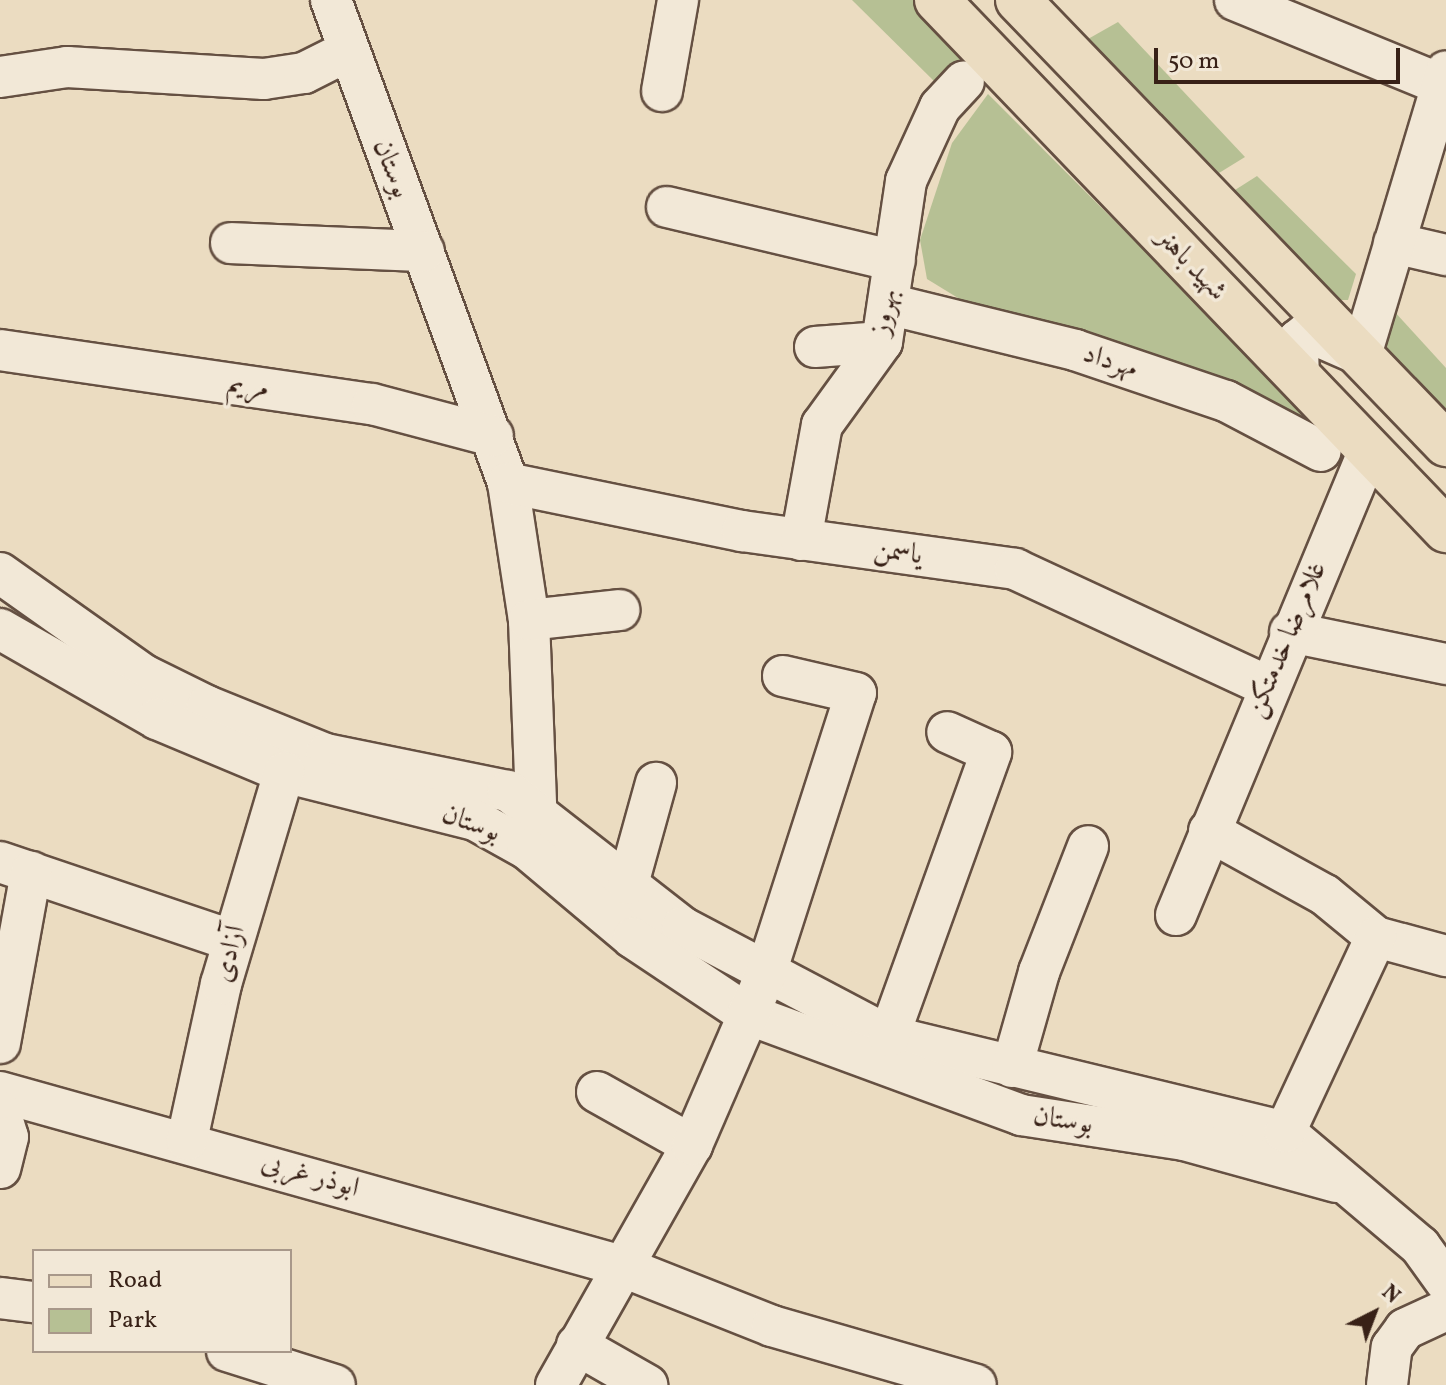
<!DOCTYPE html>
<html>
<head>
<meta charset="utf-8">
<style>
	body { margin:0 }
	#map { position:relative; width:1446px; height:1385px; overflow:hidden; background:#ebdcc1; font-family:Vollkorn,Amiri,serif }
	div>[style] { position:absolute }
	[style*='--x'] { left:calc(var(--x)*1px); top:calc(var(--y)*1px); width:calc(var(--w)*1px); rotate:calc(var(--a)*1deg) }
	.green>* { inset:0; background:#b6c094 }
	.roads { filter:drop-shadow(2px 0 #655042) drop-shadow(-2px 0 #655042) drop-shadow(0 2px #655042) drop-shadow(0 -2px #655042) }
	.minor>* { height:40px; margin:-20px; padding:0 20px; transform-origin:20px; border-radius:20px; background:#f2e8d7 }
	.major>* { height:44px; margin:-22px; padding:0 22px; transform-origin:22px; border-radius:22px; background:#ebdcc1 }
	span { translate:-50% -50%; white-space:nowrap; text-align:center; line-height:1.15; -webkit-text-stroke:7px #f2e8d7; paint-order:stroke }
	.street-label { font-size:28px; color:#382117 }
	.legend { position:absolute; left:32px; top:1249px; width:260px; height:104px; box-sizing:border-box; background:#f2e8d7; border:2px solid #a8988a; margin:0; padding:10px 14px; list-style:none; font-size:24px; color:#382117 }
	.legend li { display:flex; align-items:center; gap:16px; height:40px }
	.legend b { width:40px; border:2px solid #a8988a }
	.north { position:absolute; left:1334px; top:1273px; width:80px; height:80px; -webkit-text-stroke:6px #f2e8d7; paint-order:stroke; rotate:42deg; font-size:22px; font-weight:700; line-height:32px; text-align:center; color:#382117 }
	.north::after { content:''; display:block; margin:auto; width:28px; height:36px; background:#382117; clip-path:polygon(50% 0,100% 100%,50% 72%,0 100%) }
	.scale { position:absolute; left:1154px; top:48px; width:246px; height:36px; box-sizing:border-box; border:4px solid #382117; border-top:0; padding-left:10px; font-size:24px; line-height:28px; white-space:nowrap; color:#382117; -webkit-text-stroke:6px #f2e8d7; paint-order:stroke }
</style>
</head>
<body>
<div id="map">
	<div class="green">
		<div style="clip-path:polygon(852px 0,913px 0,969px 57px,939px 86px)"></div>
		<div style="clip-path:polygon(1118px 22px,1245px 157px,1219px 173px,1088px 39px)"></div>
		<div style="clip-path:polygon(988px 94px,1336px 443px,976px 309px,927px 279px,920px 240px,952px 143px)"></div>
		<div style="clip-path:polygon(1257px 176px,1356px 274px,1348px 300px,1330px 300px,1235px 190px)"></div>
		<div style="clip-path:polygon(1393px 310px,1446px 368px,1446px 421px,1376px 348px)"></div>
	</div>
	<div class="roads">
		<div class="minor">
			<div style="--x:331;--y:0;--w:514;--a:69.87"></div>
			<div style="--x:508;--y:483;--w:139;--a:81.3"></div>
			<div style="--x:529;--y:620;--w:185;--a:87.8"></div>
			<div style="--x:1235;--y:0;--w:224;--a:22.3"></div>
			<div style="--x:0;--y:77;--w:68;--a:-8.5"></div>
			<div style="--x:67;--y:67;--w:197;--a:3.5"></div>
			<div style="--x:264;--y:79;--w:40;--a:-8.5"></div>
			<div style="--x:304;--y:73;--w:47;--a:-26.6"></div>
			<div style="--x:662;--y:91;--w:92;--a:-80"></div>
			<div style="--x:667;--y:207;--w:234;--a:13.3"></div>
			<div style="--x:231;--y:243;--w:193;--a:2.4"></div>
			<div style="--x:1394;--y:243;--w:53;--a:13"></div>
			<div style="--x:888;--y:304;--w:193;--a:13.8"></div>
			<div style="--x:1075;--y:350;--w:159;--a:18.7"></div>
			<div style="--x:1226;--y:401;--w:107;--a:27.8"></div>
			<div style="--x:815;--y:347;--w:67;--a:-4.3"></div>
			<div style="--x:0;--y:350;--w:376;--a:8.3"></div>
			<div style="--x:372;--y:404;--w:125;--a:14.8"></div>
			<div style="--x:1299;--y:378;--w:38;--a:-92"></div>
			<div style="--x:1298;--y:340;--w:13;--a:-39"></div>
			<div style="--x:1308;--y:332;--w:58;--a:23.5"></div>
			<div style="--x:1361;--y:355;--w:296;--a:-73.3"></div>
			<div style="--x:508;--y:483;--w:239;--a:11.6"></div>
			<div style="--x:742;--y:531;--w:276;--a:7.9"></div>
			<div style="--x:1015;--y:569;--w:278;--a:24.9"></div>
			<div style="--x:801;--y:540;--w:117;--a:-79.7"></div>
			<div style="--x:822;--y:425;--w:102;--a:-54.1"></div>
			<div style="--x:882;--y:342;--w:163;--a:-81.5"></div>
			<div style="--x:906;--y:181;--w:81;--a:-65.3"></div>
			<div style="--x:940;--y:107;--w:35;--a:-47"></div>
			<div style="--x:0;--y:573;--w:176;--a:35.3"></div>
			<div style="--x:144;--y:675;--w:70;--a:26.2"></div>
			<div style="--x:207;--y:706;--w:128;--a:22"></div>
			<div style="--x:326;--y:754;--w:186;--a:11.5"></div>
			<div style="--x:508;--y:791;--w:221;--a:38"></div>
			<div style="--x:682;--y:927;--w:234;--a:27.8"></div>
			<div style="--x:889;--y:1036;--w:407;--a:13.6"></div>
			<div style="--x:1285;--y:1132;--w:177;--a:40.2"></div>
			<div style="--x:1420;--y:1246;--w:44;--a:54.2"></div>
			<div style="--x:529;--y:620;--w:91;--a:-6.3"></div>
			<div style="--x:0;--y:629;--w:181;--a:29.8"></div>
			<div style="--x:157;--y:719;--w:138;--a:22.7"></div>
			<div style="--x:284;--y:772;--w:197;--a:14.1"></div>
			<div style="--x:475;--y:820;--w:60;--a:29.1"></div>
			<div style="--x:527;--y:849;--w:138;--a:40"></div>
			<div style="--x:633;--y:938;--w:137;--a:33.7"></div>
			<div style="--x:747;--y:1014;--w:292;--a:20.2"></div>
			<div style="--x:1021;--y:1115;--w:165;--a:8.7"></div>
			<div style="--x:1184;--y:1140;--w:158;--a:15.4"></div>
			<div style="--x:1290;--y:632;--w:159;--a:11.6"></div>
			<div style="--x:1209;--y:831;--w:132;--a:28.9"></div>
			<div style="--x:1325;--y:895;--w:66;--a:39.5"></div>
			<div style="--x:1376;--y:937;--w:73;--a:15.2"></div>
			<div style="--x:0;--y:862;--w:246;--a:18.7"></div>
			<div style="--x:628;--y:884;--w:105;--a:-74.5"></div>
			<div style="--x:1176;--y:915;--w:503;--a:-67.46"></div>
			<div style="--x:889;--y:1036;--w:302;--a:-70.2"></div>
			<div style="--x:991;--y:752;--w:48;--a:-155.6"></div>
			<div style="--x:0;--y:1043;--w:174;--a:-79.7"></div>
			<div style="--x:1012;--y:1067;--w:99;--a:-74.1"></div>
			<div style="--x:1039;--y:972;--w:135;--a:-68.7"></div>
			<div style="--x:0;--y:1092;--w:642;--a:15.64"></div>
			<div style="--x:618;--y:1265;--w:166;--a:21.6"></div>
			<div style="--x:772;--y:1326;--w:212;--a:16.1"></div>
			<div style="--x:597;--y:1092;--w:109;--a:29.2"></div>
			<div style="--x:0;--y:1111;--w:27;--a:73"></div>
			<div style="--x:8;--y:1137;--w:32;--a:104"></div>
			<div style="--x:1285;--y:1132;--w:215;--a:-65"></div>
			<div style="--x:187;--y:1140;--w:160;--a:-77.7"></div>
			<div style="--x:221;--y:984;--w:221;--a:-73.4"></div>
			<div style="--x:0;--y:1298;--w:34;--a:7"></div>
			<div style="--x:577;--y:1345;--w:81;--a:29.7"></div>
			<div style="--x:227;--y:1351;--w:113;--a:17.5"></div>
			<div style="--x:556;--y:1385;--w:276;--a:-60.5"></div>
			<div style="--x:692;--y:1145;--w:184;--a:-66.6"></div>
			<div style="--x:765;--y:976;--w:297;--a:-72.2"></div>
			<div style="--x:856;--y:693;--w:75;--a:-166.9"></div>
			<div style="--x:1387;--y:1385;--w:38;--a:-83"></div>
			<div style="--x:1392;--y:1347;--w:22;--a:-54"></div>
			<div style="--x:1405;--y:1329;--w:45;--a:-24.9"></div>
		</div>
		<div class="major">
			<div style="--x:937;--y:0;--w:735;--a:46.16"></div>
			<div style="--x:1018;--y:0;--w:617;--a:46.05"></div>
		</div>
	</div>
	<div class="street-label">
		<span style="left:391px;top:169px;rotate:69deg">بوستان</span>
		<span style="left:1191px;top:265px;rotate:46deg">شهید باهنر</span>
		<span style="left:885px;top:312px;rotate:-79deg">بهروز</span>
		<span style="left:1110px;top:362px;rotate:18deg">مهرداد</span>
		<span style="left:248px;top:387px;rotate:8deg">مریم</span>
		<span style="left:898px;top:553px;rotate:8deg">یاسمن</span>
		<span style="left:1287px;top:640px;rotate:-67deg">غلامرضا خدمتکن</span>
		<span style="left:471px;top:824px;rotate:21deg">بوستان</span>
		<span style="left:230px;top:954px;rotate:-75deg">آزادی</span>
		<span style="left:1063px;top:1121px;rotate:9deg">بوستان</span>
		<span style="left:310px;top:1176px;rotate:16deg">ابوذر غربی</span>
	</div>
	<ul class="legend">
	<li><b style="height:10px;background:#ebdcc1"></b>Road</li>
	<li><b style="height:22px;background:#b6c094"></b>Park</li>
	</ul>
	<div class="north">N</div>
	<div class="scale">50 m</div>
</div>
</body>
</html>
